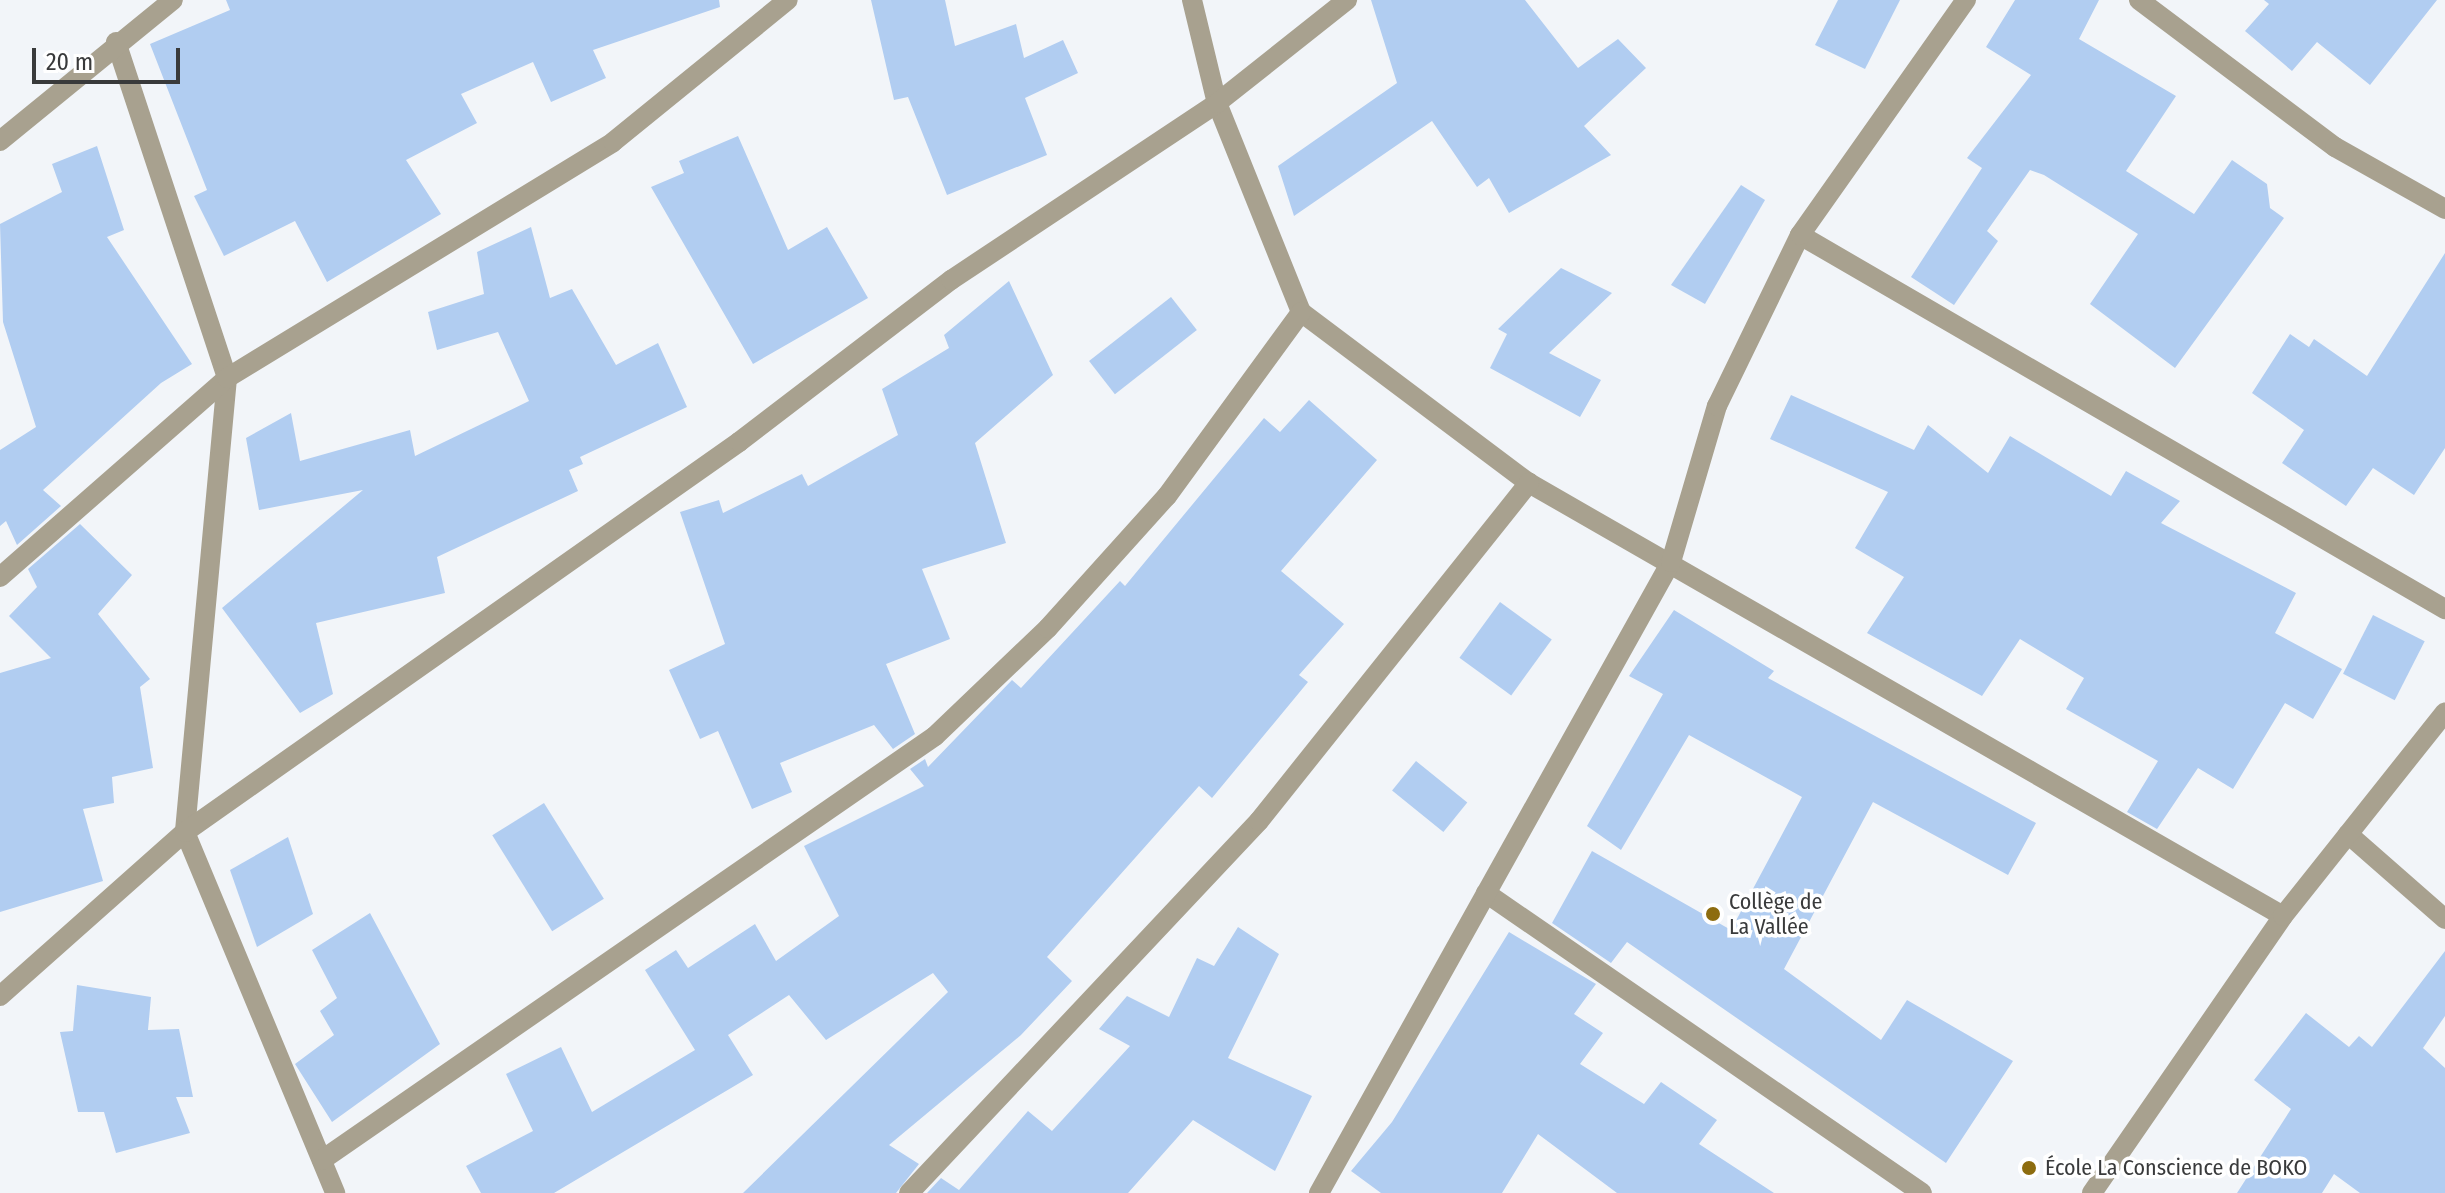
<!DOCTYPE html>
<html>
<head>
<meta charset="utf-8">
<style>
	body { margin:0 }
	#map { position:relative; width:2445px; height:1193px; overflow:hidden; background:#f2f5f9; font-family:"Fira Sans Condensed",sans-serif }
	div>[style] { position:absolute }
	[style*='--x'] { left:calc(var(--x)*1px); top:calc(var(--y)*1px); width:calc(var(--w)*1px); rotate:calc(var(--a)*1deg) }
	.building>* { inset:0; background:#b1cdf1; transform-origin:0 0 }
	.minor>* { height:20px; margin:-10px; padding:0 10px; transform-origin:10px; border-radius:10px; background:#a8a18f }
	.dots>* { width:22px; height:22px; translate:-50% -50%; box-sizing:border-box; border:4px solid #fff; border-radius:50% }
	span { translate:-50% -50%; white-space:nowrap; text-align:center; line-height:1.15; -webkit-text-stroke:7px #fff; paint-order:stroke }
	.poi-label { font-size:22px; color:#393a3b }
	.left { translate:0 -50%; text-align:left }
	.scale { position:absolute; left:32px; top:48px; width:148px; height:36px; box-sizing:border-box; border:4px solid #393a3b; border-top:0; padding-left:10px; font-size:24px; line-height:28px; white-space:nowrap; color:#393a3b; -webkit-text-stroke:6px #fff; paint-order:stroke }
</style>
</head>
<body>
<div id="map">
	<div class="building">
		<div style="clip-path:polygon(226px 0,719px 0,720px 7px,593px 50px,606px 78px,551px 102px,533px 62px,461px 94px,477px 123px,406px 160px,441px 214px,327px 282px,295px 221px,224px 256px,194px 196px,207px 190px,150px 44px,230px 10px)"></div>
		<div style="clip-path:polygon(871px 0,945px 0,955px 46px,1016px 24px,1024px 58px,1063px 40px,1078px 73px,1025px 98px,1047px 155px,947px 195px,908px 97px,894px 100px)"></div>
		<div style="clip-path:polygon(1371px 0,1525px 0,1578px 68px,1618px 39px,1646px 68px,1584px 126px,1611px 155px,1509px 213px,1489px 178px,1477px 187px,1432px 121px,1294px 216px,1278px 166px,1397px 83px)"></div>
		<div style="clip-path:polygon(1838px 0,1900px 0,1865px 69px,1815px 45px)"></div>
		<div style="clip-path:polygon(2015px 0,2099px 0,2079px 39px,2176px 96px,2126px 171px,2194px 214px,2232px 160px,2267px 184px,2270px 208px,2284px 218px,2175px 368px,2090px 304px,2138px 234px,2044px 175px,2030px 170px,1987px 231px,1998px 241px,1954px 305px,1911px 277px,1982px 168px,1967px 158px,2031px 75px,1986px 47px)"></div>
		<div style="clip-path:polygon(2264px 0,2437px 0,2370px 85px,2317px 42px,2292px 71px,2245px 31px,2269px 4px)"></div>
		<div style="clip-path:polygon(738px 136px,788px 250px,827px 227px,868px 298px,753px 364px,651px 187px,684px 173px,679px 161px)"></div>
		<div style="clip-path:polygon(97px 146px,124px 230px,107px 237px,192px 364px,161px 383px,43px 490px,61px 506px,17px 545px,6px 521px,0 526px,0 450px,36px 427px,3px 322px,0 224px,62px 192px,52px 164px)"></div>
		<div style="clip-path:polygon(1741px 185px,1765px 200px,1705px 304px,1671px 285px)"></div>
		<div style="clip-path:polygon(531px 227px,550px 298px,572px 289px,616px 365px,658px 343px,687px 407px,580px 457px,583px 464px,569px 470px,578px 491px,437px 557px,445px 593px,316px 623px,333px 694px,300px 713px,222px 608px,363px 490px,259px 510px,246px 438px,291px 413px,300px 461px,410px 430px,415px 456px,529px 401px,498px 332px,437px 350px,428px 312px,484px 294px,477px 252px)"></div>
		<div style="clip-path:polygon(2445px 253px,2445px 448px,2414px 495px,2373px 468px,2346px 506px,2282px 463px,2304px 430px,2252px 393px,2290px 334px,2309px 347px,2314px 339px,2367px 376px)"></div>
		<div style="clip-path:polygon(1561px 268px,1612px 293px,1549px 353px,1601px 380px,1580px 417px,1490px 368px,1507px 334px,1498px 329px)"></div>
		<div style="clip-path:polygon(1009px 281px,1053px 375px,975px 443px,1006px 543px,922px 569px,950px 639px,886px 664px,915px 734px,893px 749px,874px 725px,780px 763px,792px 792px,752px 809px,718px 731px,700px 739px,669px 670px,725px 644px,680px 512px,719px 500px,723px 513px,802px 474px,808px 486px,898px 435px,882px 389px,949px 348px,944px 335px)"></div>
		<div style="left:1171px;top:297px;width:42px;height:104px;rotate:52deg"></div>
		<div style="clip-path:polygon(1791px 395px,1914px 450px,1928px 425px,1988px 473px,2010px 436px,2111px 496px,2126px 471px,2180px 501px,2161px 523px,2296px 593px,2275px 633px,2342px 669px,2313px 719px,2285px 703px,2233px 789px,2198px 768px,2157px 829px,2127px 812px,2158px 761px,2066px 709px,2084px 678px,2020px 639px,1982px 696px,1867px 633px,1904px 577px,1855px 548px,1888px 492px,1770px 439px)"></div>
		<div style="clip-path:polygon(1309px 400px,1377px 460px,1281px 571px,1344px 624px,1299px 675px,1308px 682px,1212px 798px,1199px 786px,1047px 957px,1072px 981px,1021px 1035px,889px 1145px,919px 1164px,896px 1193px,743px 1193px,948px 992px,933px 973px,826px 1040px,789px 995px,728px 1035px,753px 1075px,554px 1193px,481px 1193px,466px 1166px,533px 1131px,506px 1074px,561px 1047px,592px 1112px,695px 1050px,645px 970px,676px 950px,688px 968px,755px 924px,776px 961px,839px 916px,804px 846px,924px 786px,910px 769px,925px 759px,928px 767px,1012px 680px,1021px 688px,1120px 581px,1125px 586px,1264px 418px,1280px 432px)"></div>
		<div style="clip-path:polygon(80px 524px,132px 575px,98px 614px,150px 679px,140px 687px,153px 768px,112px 777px,114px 803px,83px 809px,103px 881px,0 912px,0 673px,51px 658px,9px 616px,37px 587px,28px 569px)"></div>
		<div style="left:1500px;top:602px;width:64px;height:69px;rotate:36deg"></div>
		<div style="clip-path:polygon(1674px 610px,1774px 671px,1768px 678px,2036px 823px,2008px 875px,1873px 802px,1784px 969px,1881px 1040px,1907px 1000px,2013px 1061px,1946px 1163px,1627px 942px,1611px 963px,1552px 923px,1592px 851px,1731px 930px,1802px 797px,1689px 735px,1621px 850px,1587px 826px,1663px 694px,1629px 676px)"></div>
		<div style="left:2373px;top:615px;width:58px;height:66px;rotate:27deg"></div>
		<div style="left:1416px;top:761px;width:66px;height:38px;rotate:39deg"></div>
		<div style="left:544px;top:803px;width:113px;height:61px;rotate:58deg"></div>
		<div style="clip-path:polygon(288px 837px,313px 914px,257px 947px,230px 870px)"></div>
		<div style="clip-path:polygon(370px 913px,440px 1044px,332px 1122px,295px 1064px,334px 1035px,320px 1011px,337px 998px,312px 950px)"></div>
		<div style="clip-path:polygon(1238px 927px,1279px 954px,1228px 1058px,1312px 1096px,1275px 1171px,1193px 1120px,1128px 1193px,927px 1193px,941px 1178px,959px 1190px,1028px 1111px,1052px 1131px,1130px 1046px,1099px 1029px,1127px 996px,1169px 1017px,1197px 958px,1214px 966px)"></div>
		<div style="clip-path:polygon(1509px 932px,1596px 984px,1574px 1014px,1603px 1033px,1580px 1064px,1644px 1104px,1661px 1082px,1717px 1120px,1699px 1144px,1774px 1193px,1617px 1193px,1538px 1134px,1502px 1193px,1381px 1193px,1351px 1171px,1392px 1122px)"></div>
		<div style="clip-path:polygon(2445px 951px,2445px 1016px,2423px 1048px,2445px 1068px,2445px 1193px,2360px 1193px,2334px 1174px,2322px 1193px,2237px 1193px,2291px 1109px,2254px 1080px,2306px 1013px,2349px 1047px,2359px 1036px,2372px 1047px)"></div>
		<div style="clip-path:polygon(77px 985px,151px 997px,148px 1030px,179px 1029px,193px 1097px,176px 1097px,190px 1133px,116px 1153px,104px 1112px,78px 1112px,60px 1032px,73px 1031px)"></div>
	</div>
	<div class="minor">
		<div style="--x:1192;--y:0;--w:106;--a:76.4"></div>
		<div style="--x:1217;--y:103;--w:225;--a:68.1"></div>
		<div style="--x:1301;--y:312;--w:285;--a:36.9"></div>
		<div style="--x:1529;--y:483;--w:869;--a:29.87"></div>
		<div style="--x:2139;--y:0;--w:245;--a:36.9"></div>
		<div style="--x:2335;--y:147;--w:126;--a:29.4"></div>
		<div style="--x:116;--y:42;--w:354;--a:71.7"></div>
		<div style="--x:227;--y:378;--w:456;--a:95.3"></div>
		<div style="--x:185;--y:832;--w:391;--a:67.4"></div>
		<div style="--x:0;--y:141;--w:223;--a:-39.2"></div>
		<div style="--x:1800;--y:235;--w:746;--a:30.11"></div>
		<div style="--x:0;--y:577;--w:302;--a:-41.2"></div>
		<div style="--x:227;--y:378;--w:452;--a:-31.4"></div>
		<div style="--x:613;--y:142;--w:225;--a:-39.1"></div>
		<div style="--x:2348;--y:834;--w:129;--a:41.2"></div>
		<div style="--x:1486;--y:893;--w:529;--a:34.53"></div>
		<div style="--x:0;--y:996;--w:247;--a:-41.6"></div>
		<div style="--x:185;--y:832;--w:678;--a:-35.14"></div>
		<div style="--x:739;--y:442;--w:267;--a:-37.4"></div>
		<div style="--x:951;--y:280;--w:320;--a:-33.6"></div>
		<div style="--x:1217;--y:103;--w:166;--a:-38.4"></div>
		<div style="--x:322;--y:1160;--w:745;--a:-34.67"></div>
		<div style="--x:935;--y:736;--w:156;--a:-43.7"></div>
		<div style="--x:1048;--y:628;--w:178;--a:-48"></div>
		<div style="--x:1167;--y:496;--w:228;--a:-53.9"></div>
		<div style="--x:909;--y:1193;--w:511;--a:-46.75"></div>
		<div style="--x:1259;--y:821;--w:433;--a:-51.4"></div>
		<div style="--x:1319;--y:1193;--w:723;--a:-60.85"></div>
		<div style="--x:1671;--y:562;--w:163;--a:-73.6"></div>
		<div style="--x:1717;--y:406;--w:190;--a:-64.1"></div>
		<div style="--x:1800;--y:235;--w:288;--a:-54.8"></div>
		<div style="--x:2092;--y:1193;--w:336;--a:-55.4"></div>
		<div style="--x:2283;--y:916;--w:260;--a:-51.5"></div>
	</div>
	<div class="dots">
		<div style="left:1713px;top:914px;background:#8d6c0f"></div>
		<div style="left:2029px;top:1168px;background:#8d6c0f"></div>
	</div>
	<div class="poi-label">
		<span class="left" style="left:1729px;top:914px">Collège de<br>La Vallée</span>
		<span class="left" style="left:2045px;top:1168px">École La Conscience de BOKO</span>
	</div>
	<div class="scale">20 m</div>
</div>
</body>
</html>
